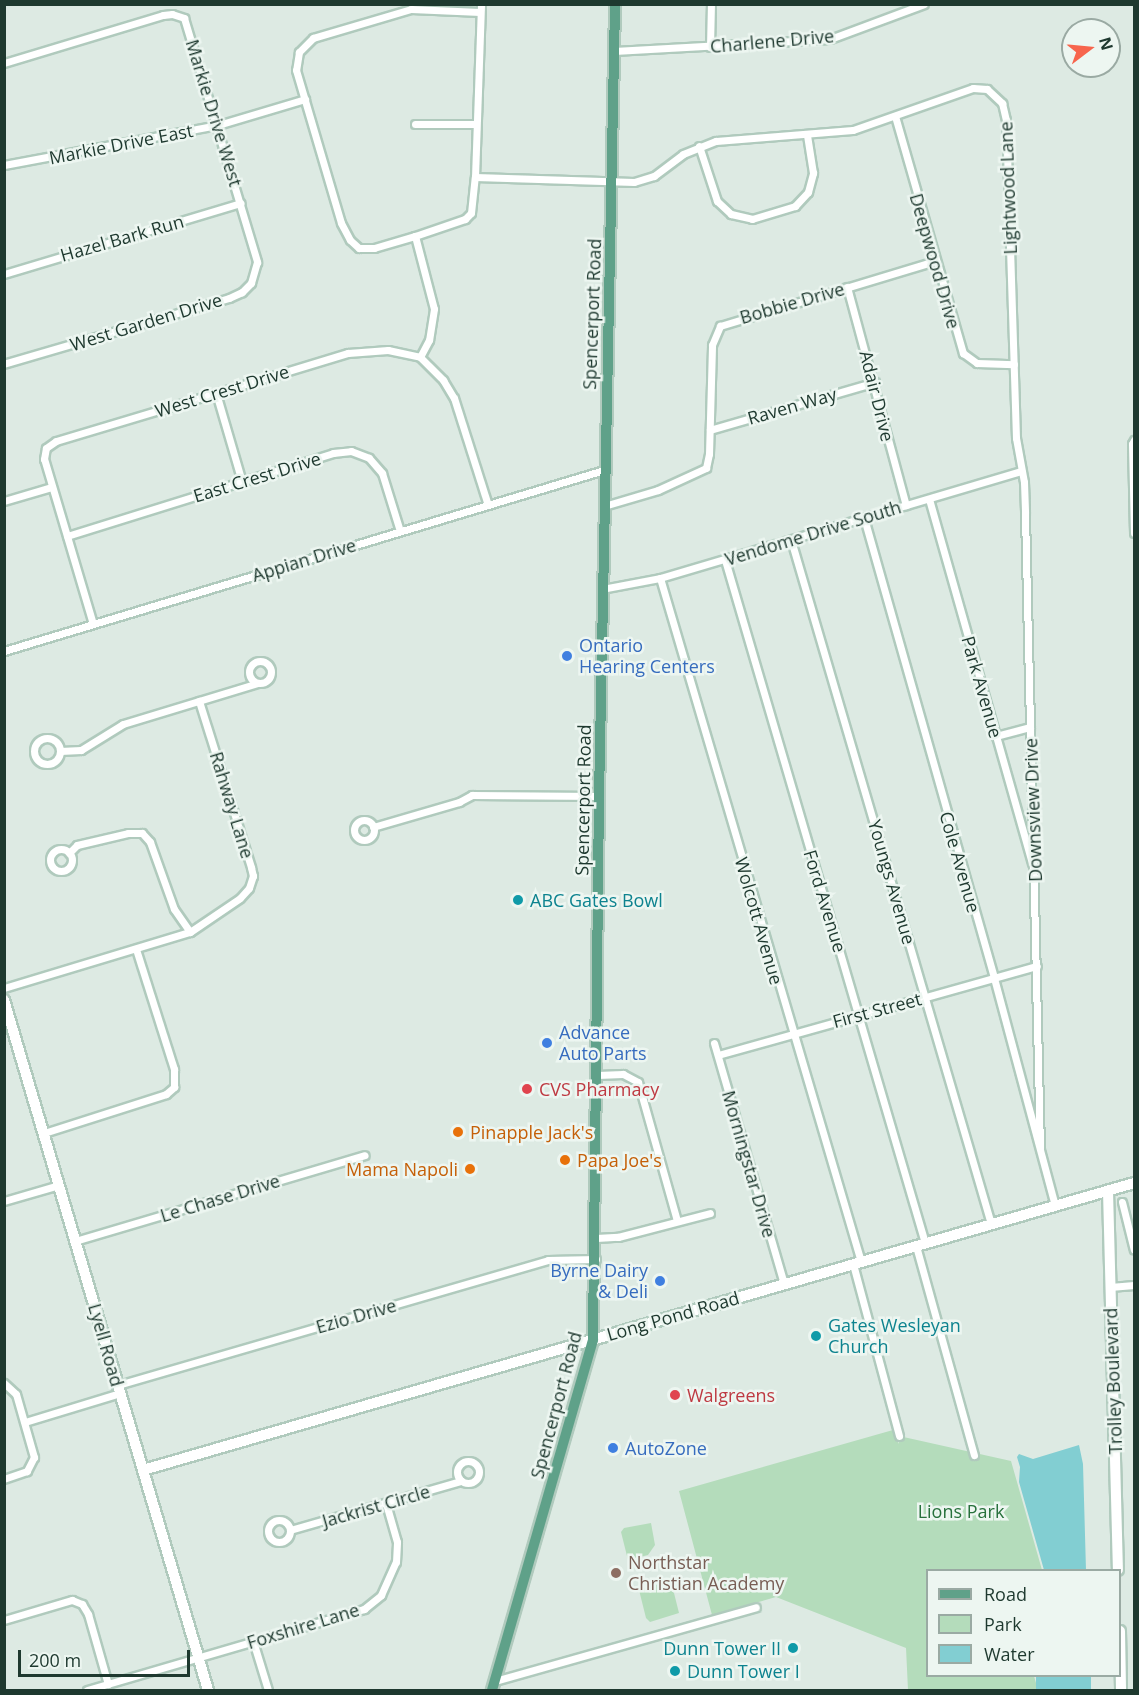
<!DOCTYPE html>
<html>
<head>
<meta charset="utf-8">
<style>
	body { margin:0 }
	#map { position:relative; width:1139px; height:1695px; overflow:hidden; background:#ddeae3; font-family:"Open Sans",sans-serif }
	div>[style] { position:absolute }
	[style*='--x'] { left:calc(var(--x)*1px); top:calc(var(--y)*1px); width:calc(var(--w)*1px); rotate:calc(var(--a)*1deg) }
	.green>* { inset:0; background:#b4dcbb }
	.water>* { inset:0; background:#82ced2; transform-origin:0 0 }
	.roads { filter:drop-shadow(2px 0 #b0cabd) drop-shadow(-2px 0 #b0cabd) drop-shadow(0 2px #b0cabd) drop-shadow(0 -2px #b0cabd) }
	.street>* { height:7px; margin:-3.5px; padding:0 3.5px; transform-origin:3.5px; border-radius:3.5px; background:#fff }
	.street>.ring { margin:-3.5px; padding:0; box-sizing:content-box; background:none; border:7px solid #fff; border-radius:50% }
	.secondary>* { height:10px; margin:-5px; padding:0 5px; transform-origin:5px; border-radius:5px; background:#fff }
	.primary>* { height:10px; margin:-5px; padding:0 5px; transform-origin:5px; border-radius:5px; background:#5fa189 }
	.dots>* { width:16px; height:16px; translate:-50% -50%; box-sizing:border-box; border:3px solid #edf6f1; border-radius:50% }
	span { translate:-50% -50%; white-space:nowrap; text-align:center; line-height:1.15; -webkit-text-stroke:5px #edf6f1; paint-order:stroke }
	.street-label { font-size:18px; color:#1e392f }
	.shop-label { font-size:18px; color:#366cbe }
	.left { translate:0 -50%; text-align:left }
	.right { translate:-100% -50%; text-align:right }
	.culture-label { font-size:18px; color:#0d838f }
	.health-label { font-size:18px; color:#be3a42 }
	.food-label { font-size:18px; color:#c56008 }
	.park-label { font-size:18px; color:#27713c }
	.education-label { font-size:18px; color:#785e54 }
	.frame { position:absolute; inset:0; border:6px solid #1e392f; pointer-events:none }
	.legend { position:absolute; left:926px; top:1569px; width:195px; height:108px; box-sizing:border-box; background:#edf6f1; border:2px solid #9aaaa3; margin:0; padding:8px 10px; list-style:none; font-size:18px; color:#1e392f }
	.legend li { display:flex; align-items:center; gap:12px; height:30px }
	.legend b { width:30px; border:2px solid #9aaaa3 }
	.north { position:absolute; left:1061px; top:18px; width:60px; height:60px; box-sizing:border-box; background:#edf6f1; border:2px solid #9aaaa3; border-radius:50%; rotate:74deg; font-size:16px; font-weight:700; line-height:24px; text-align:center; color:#1e392f }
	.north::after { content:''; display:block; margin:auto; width:21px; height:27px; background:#f7654d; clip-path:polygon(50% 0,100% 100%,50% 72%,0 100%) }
	.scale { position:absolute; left:18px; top:1650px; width:172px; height:27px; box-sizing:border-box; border:3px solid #1e392f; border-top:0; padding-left:8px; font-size:18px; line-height:21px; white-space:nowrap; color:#1e392f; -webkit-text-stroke:4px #edf6f1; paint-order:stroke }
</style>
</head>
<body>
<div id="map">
	<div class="green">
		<div style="clip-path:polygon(893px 1430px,899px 1444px,899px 1436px,1011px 1461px,1042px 1570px,928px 1570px,928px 1676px,1034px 1676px,1038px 1690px,908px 1690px,906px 1648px,776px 1597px,712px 1615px,679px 1491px)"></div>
		<div style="clip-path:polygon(651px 1523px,655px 1545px,648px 1555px,628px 1560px,621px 1532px,624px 1528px)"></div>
		<div style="clip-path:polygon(663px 1583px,674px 1593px,679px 1613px,650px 1622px,646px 1618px,639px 1590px)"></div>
	</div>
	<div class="water">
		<div style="clip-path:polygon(1079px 1445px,1083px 1464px,1086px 1570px,1044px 1570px,1019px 1482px,1020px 1467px,1017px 1457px,1019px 1454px,1033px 1459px)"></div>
		<div style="left:1036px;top:1676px;width:55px;height:15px"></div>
	</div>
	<div class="roads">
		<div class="street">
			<div style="--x:480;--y:12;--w:69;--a:-177.5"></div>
			<div style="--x:411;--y:9;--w:102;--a:163.5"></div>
			<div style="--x:313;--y:38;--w:20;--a:135"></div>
			<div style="--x:299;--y:52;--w:18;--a:99"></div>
			<div style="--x:296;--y:70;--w:159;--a:73.6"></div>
			<div style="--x:341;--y:223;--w:19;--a:62"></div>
			<div style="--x:350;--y:240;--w:12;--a:42"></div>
			<div style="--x:359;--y:248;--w:15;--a:0"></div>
			<div style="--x:374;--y:248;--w:43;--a:-16.3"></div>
			<div style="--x:415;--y:236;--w:53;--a:-18.8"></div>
			<div style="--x:465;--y:219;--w:8;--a:-45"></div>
			<div style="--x:471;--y:213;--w:36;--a:-84"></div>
			<div style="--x:475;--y:177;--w:173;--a:-88"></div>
			<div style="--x:710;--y:47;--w:43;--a:-88.7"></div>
			<div style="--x:614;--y:51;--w:216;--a:-3.2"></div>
			<div style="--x:830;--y:39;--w:100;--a:-20.4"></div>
			<div style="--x:4;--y:63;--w:166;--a:-16.8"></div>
			<div style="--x:163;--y:15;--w:9;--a:-6"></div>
			<div style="--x:172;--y:14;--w:13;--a:18"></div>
			<div style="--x:184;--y:18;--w:255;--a:73.3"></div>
			<div style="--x:257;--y:262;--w:22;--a:106"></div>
			<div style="--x:251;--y:283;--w:13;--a:135"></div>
			<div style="--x:242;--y:292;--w:14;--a:155"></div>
			<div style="--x:229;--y:298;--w:234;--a:163.7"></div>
			<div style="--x:895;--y:116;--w:247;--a:74"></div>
			<div style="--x:963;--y:353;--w:17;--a:36"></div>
			<div style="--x:977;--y:363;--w:37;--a:2"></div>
			<div style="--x:415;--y:124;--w:61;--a:0"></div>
			<div style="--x:699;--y:146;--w:58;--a:71.9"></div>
			<div style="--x:717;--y:201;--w:19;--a:43"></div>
			<div style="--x:731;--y:214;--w:22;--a:13"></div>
			<div style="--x:752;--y:219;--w:45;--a:-16.8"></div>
			<div style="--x:795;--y:206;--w:19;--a:-47"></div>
			<div style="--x:808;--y:192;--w:20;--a:-75"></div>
			<div style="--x:813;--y:173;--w:39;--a:-99"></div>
			<div style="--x:4;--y:165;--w:218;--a:-10.6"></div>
			<div style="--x:218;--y:125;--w:91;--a:-16.6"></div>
			<div style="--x:475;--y:177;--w:159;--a:1.8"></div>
			<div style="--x:634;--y:182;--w:21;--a:-17"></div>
			<div style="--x:654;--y:176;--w:36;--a:-37"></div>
			<div style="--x:683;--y:154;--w:35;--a:-22"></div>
			<div style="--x:716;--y:141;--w:137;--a:-4.6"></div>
			<div style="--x:853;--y:130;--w:127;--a:-19.3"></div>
			<div style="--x:973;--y:88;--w:14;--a:4"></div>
			<div style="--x:987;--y:89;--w:21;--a:43"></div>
			<div style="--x:1002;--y:103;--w:17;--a:77"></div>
			<div style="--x:1006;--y:120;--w:318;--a:88.2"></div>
			<div style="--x:1016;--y:438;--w:45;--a:79.7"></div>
			<div style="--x:1024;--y:482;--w:31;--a:88"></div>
			<div style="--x:1025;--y:513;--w:635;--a:88.65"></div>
			<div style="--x:415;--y:236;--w:75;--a:75.4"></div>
			<div style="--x:434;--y:309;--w:31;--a:99"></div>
			<div style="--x:429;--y:340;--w:19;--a:118"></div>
			<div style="--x:4;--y:274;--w:247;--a:-16.7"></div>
			<div style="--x:847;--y:287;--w:226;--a:74.9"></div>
			<div style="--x:216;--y:393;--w:93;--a:73.7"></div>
			<div style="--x:710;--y:430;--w:172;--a:-16.2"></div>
			<div style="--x:1134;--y:440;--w:4;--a:117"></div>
			<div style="--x:1132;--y:444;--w:89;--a:88.7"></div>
			<div style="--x:929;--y:499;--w:379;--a:74.2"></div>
			<div style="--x:4;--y:501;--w:50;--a:-16.3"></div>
			<div style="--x:604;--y:506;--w:56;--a:-16.5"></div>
			<div style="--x:658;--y:490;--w:53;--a:-24.6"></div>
			<div style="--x:706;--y:468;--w:14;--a:-78"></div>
			<div style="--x:709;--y:454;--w:109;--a:-88.4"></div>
			<div style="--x:712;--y:345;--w:21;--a:-67"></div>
			<div style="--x:720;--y:326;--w:225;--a:-16.8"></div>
			<div style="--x:864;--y:518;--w:478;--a:74.2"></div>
			<div style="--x:994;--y:978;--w:236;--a:75"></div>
			<div style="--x:67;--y:536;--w:279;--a:-17.3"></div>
			<div style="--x:333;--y:453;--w:18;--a:-6"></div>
			<div style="--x:351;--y:451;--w:19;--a:21"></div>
			<div style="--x:369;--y:458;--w:20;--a:49"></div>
			<div style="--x:382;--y:473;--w:61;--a:72.8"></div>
			<div style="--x:791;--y:540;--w:713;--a:73.7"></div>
			<div style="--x:725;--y:560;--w:712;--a:73.68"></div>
			<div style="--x:660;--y:578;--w:713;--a:73.62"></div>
			<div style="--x:602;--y:589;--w:59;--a:-10.7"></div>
			<div style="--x:660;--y:578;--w:377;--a:-16.5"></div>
			<div style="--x:93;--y:624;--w:172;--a:-106.5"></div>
			<div style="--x:44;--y:459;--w:11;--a:-80"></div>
			<div style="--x:46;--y:448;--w:12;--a:-35"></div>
			<div style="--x:56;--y:441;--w:167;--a:-16.7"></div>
			<div style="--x:216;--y:393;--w:138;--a:-16.9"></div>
			<div style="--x:348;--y:353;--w:40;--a:-4.3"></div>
			<div style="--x:388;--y:350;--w:33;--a:12"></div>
			<div style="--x:420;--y:357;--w:33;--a:45"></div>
			<div style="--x:443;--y:380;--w:21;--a:59"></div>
			<div style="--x:454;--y:398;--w:112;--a:72.4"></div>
			<div style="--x:4;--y:651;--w:627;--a:-16.79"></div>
			<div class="ring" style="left:249px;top:661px;width:15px;height:15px"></div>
			<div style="--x:996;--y:736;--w:35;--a:-15"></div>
			<div class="ring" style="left:34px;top:738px;width:19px;height:19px"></div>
			<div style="--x:60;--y:751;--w:21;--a:-3"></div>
			<div style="--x:81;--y:750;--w:49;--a:-31.8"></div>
			<div style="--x:123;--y:724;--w:141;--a:-16.9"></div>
			<div class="ring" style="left:354px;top:820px;width:13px;height:13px"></div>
			<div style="--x:373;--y:827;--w:90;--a:-16.2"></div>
			<div style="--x:459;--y:802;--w:15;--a:-28"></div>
			<div style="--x:472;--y:795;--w:127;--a:0.5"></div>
			<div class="ring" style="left:50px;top:849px;width:15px;height:15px"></div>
			<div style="--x:69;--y:853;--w:11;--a:-45"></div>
			<div style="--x:77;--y:845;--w:52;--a:-13.2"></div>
			<div style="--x:128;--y:833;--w:14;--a:0"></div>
			<div style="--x:142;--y:833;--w:12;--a:48"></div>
			<div style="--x:150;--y:842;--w:71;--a:70.3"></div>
			<div style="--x:174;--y:909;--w:28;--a:55"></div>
			<div style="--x:4;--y:988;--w:194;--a:-16.8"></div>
			<div style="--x:190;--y:932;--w:60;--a:-34.2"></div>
			<div style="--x:240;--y:898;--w:13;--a:-48"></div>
			<div style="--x:249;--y:888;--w:13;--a:-72"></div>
			<div style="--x:253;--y:876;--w:9;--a:-103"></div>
			<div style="--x:251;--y:867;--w:174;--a:-107.4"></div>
			<div style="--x:714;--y:1043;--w:251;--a:73.8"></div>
			<div style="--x:718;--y:1055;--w:331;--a:-15.6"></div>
			<div style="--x:597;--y:1075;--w:26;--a:-2"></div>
			<div style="--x:623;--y:1074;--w:17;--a:28"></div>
			<div style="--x:638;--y:1082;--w:144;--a:74.3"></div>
			<div style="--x:44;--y:1133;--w:128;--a:-17.7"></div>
			<div style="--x:166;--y:1094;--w:11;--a:-41"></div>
			<div style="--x:174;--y:1087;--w:18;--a:-90"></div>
			<div style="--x:174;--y:1069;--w:126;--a:-107.6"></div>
			<div style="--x:4;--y:1201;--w:57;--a:-16.2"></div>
			<div style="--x:1122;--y:1202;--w:49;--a:76"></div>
			<div style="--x:596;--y:1238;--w:22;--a:-3"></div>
			<div style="--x:618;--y:1237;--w:95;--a:-14.6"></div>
			<div style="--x:75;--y:1241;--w:302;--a:-16.5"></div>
			<div style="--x:916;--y:1246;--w:217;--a:74.5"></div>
			<div style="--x:853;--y:1264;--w:178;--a:75"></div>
			<div style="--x:1110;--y:1287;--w:24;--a:-5"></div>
			<div style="--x:4;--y:1383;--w:16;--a:43"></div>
			<div style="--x:16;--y:1394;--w:66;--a:74.1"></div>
			<div style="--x:34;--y:1457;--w:16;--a:117"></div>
			<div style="--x:27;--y:1471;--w:24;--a:161"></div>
			<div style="--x:118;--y:1385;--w:448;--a:-16.2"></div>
			<div style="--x:548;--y:1260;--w:48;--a:-1.2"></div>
			<div style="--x:25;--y:1422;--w:99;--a:-17"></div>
			<div class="ring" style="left:457px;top:1461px;width:15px;height:15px"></div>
			<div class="ring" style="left:268px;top:1520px;width:15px;height:15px"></div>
			<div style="--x:290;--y:1530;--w:178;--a:-16"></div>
			<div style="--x:4;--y:1620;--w:71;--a:-16.4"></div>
			<div style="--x:72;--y:1600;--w:11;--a:22"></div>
			<div style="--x:82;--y:1604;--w:12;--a:59"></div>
			<div style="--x:88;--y:1614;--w:73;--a:74.1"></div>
			<div style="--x:253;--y:1641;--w:51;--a:73"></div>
			<div style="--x:495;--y:1681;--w:271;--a:-15.8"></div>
			<div style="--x:87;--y:1690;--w:289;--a:-16.3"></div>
			<div style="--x:364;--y:1609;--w:22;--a:-39"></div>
			<div style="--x:381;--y:1595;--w:36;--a:-66"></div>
			<div style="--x:396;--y:1562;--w:20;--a:-87"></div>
			<div style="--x:397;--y:1542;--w:40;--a:-106"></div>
		</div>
		<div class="secondary">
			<div style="--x:4;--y:1000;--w:720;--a:73.53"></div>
			<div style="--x:1108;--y:1191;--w:379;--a:88.5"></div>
			<div style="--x:143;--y:1470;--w:1032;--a:-16.15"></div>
			<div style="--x:1120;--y:1631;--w:59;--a:89"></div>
		</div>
		<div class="primary">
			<div style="--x:492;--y:1690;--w:364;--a:-73.9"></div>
			<div style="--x:593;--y:1340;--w:544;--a:-89.37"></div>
			<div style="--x:599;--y:796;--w:792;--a:-88.84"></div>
		</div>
	</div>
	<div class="dots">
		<div style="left:567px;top:656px;background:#3f7fe0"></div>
		<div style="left:518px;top:900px;background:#0f9aa8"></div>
		<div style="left:547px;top:1043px;background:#3f7fe0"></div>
		<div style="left:527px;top:1089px;background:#e0444e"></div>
		<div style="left:458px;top:1132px;background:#e8710a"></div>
		<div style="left:565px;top:1160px;background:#e8710a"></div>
		<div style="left:470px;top:1169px;background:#e8710a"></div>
		<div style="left:660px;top:1281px;background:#3f7fe0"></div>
		<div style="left:816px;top:1336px;background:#0f9aa8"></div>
		<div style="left:675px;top:1395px;background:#e0444e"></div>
		<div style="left:613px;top:1448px;background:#3f7fe0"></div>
		<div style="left:616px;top:1573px;background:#8d6e63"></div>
		<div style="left:793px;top:1648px;background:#0f9aa8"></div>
		<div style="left:675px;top:1671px;background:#0f9aa8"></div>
	</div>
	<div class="street-label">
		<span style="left:772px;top:41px;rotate:-5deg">Charlene Drive</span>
		<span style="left:214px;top:113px;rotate:73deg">Markie Drive West</span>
		<span style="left:121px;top:144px;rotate:-11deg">Markie Drive East</span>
		<span style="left:1008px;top:188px;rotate:-92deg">Lightwood Lane</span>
		<span style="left:122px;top:238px;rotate:-16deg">Hazel Bark Run</span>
		<span style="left:935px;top:261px;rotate:74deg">Deepwood Drive</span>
		<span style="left:792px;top:303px;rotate:-16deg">Bobbie Drive</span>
		<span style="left:592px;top:314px;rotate:-88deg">Spencerport Road</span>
		<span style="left:146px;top:322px;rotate:-17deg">West Garden Drive</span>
		<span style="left:222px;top:391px;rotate:-17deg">West Crest Drive</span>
		<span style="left:877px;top:396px;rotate:76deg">Adair Drive</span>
		<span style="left:792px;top:406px;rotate:-16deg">Raven Way</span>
		<span style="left:257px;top:477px;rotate:-17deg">East Crest Drive</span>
		<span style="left:813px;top:533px;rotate:-17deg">Vendome Drive South</span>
		<span style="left:304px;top:560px;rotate:-17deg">Appian Drive</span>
		<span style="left:982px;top:687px;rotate:74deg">Park Avenue</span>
		<span style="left:583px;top:800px;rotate:-89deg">Spencerport Road</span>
		<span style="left:232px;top:805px;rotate:73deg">Rahway Lane</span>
		<span style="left:1033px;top:810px;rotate:-92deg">Downsview Drive</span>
		<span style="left:960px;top:862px;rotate:74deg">Cole Avenue</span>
		<span style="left:892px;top:882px;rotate:74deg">Youngs Avenue</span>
		<span style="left:825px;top:901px;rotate:73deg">Ford Avenue</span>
		<span style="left:759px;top:921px;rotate:74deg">Wolcott Avenue</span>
		<span style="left:877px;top:1010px;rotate:-15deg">First Street</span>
		<span style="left:749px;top:1164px;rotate:74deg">Morningstar Drive</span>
		<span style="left:220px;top:1198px;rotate:-17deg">Le Chase Drive</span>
		<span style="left:356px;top:1316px;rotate:-16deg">Ezio Drive</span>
		<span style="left:673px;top:1316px;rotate:-16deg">Long Pond Road</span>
		<span style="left:106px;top:1345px;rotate:74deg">Lyell Road</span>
		<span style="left:1113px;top:1381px;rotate:-92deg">Trolley Boulevard</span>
		<span style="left:556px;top:1405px;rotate:-75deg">Spencerport Road</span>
		<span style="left:376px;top:1506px;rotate:-16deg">Jackrist Circle</span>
		<span style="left:303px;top:1626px;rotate:-17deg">Foxshire Lane</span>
	</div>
	<div class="shop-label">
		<span class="left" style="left:579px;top:656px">Ontario<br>Hearing Centers</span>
		<span class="left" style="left:559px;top:1043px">Advance<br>Auto Parts</span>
		<span class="right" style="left:648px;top:1281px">Byrne Dairy<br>&amp; Deli</span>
		<span class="left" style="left:625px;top:1448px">AutoZone</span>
	</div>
	<div class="culture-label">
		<span class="left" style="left:530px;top:900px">ABC Gates Bowl</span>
		<span class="left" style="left:828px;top:1336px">Gates Wesleyan<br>Church</span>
		<span class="right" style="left:781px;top:1648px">Dunn Tower II</span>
		<span class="left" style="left:687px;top:1671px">Dunn Tower I</span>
	</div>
	<div class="health-label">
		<span class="left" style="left:539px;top:1089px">CVS Pharmacy</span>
		<span class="left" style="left:687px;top:1395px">Walgreens</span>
	</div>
	<div class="food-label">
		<span class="left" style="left:470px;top:1132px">Pinapple Jack's</span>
		<span class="left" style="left:577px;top:1160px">Papa Joe's</span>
		<span class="right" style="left:458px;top:1169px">Mama Napoli</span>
	</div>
	<div class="park-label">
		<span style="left:961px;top:1511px">Lions Park</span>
	</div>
	<div class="education-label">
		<span class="left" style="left:628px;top:1573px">Northstar<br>Christian Academy</span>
	</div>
	<div class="frame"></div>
	<ul class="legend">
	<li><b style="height:8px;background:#5fa189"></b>Road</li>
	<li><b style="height:16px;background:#b4dcbb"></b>Park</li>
	<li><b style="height:16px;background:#82ced2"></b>Water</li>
	</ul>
	<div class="north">N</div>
	<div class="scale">200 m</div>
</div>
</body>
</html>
